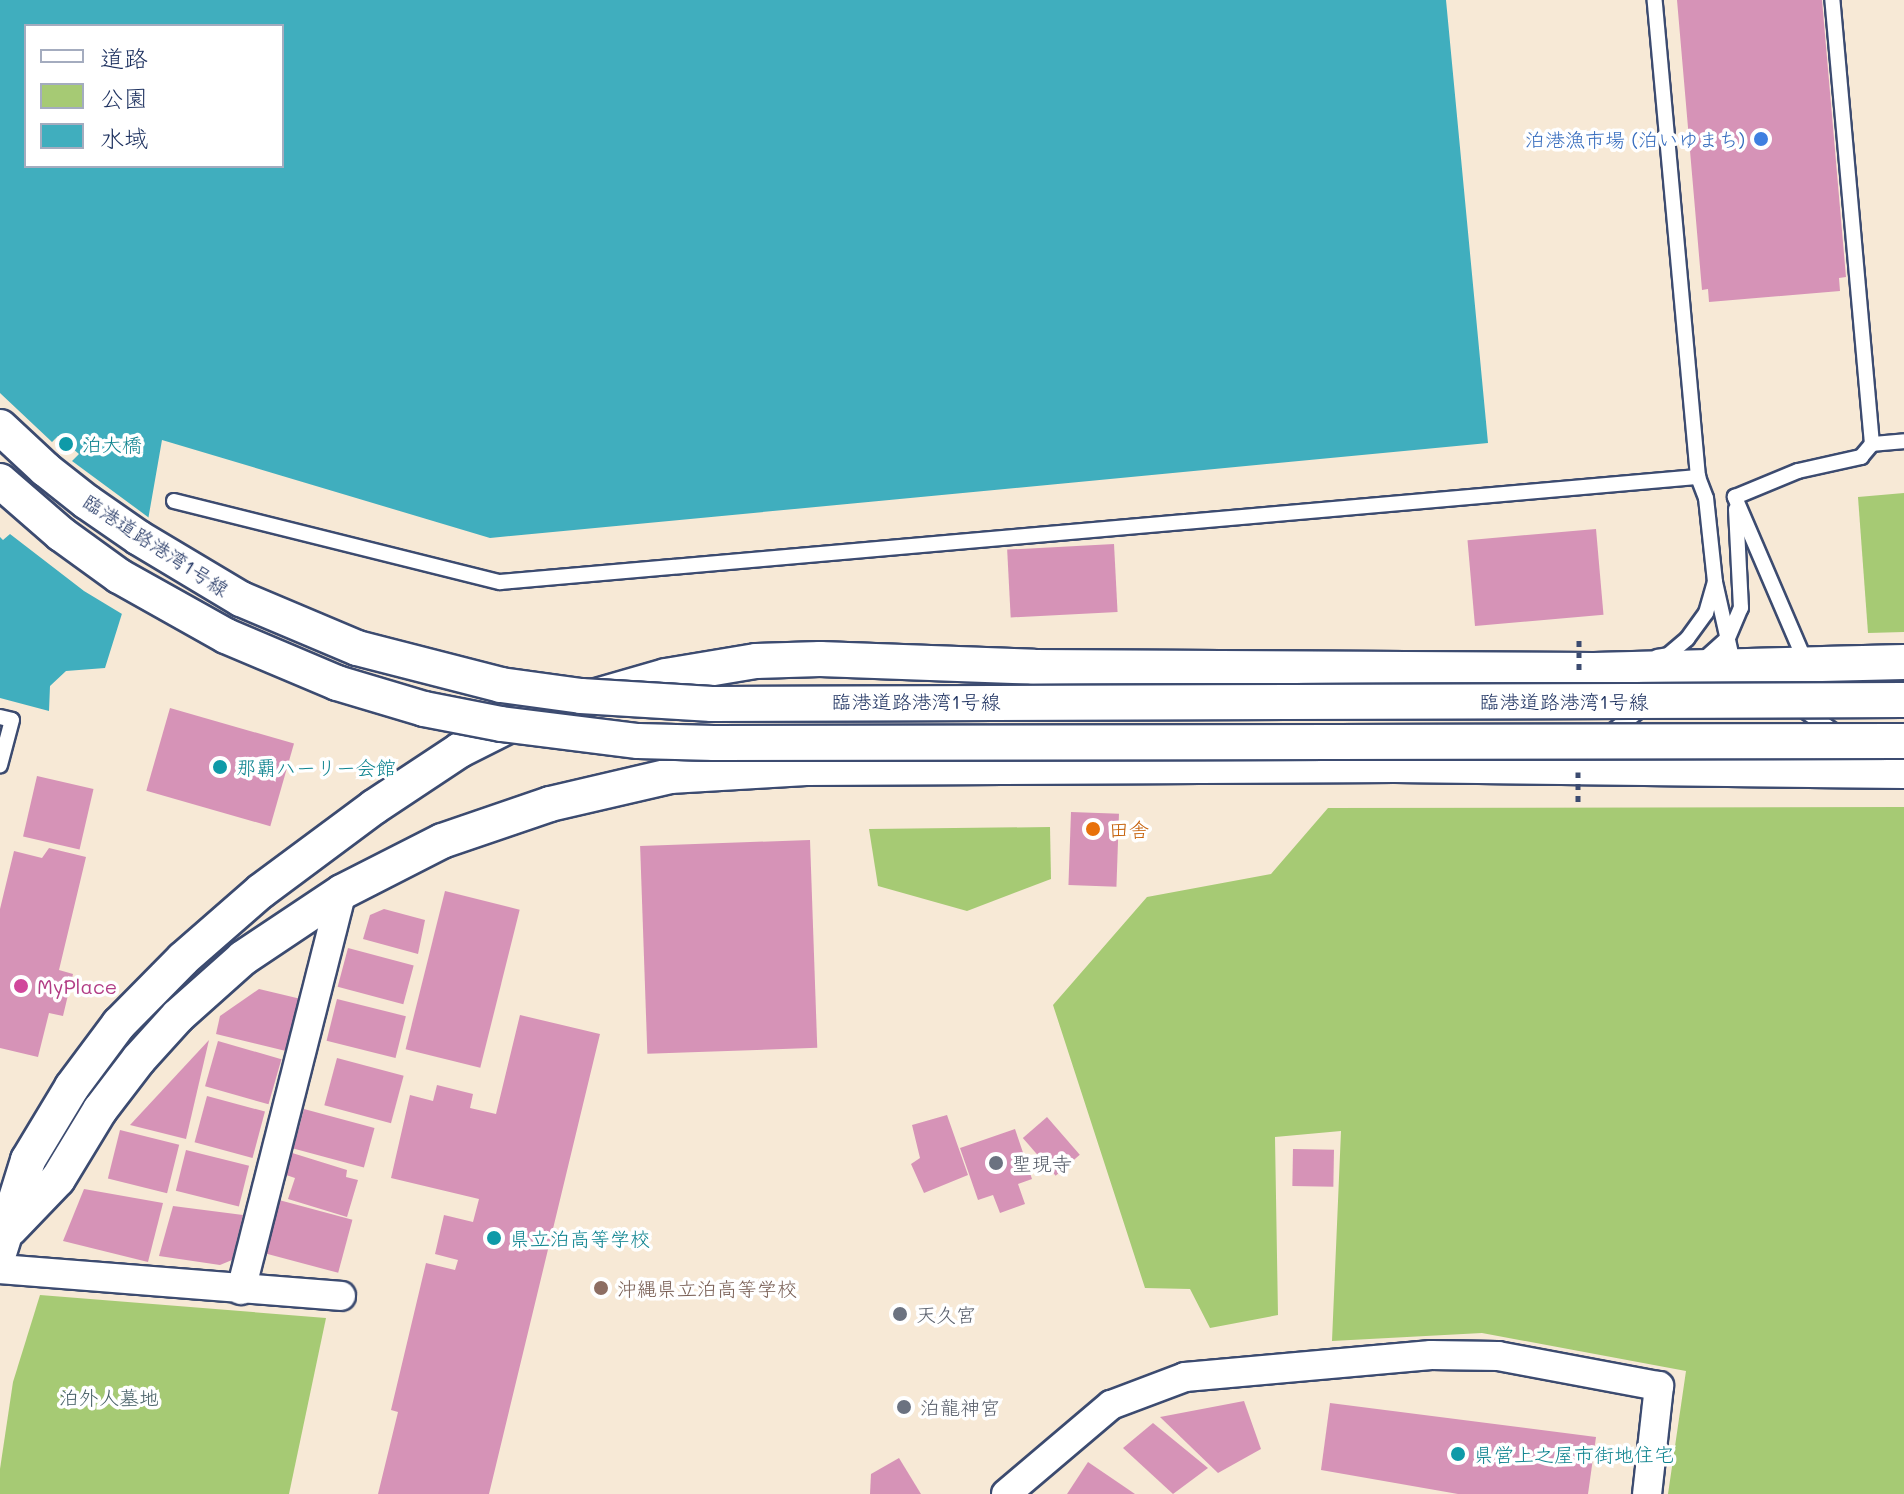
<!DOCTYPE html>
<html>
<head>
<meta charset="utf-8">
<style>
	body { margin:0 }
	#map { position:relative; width:1904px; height:1494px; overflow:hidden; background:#f7e9d6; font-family:Mali,"Klee One",sans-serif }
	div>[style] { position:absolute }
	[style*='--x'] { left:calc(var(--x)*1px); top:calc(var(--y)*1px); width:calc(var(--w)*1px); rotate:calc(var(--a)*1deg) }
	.green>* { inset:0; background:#a6ca74 }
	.water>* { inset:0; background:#40aebe }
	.pier>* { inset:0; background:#f7e9d6 }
	.building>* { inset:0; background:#d693b7; transform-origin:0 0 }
	.roads { filter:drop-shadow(2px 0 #3c4b70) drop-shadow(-2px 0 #3c4b70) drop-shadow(0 2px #3c4b70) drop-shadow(0 -2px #3c4b70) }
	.service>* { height:14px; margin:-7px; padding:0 7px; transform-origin:7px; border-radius:7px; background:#fff }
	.minor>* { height:28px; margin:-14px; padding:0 14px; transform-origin:14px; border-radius:14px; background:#fff }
	.tertiary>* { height:34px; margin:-17px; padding:0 17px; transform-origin:17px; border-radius:17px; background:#fff }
	.path-bridge>* { height:5px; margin-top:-2.5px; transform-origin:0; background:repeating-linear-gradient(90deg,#3c4b70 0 6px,transparent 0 12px) }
	.bridges { filter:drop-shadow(2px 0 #3c4b70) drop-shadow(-2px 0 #3c4b70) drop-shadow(0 2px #3c4b70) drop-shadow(0 -2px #3c4b70) }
	.tertiary-bridge>* { height:34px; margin:-17px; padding:0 17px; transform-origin:17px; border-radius:17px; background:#fff }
	.dots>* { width:22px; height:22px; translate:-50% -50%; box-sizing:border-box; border:4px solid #fff; border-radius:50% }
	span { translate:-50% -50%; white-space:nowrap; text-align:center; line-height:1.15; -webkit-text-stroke:7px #fff; paint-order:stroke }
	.shop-label { font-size:20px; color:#366cbe }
	.right { translate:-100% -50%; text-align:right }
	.culture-label { font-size:20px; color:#0d838f }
	.left { translate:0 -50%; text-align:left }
	.street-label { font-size:20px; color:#1b2f5e }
	.food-label { font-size:20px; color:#c56008 }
	.hotel-label { font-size:20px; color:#b23c85 }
	.worship-label { font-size:20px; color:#5b616d }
	.education-label { font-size:20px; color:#785e54 }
	.park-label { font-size:20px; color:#455e65 }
	.legend { position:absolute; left:24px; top:24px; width:260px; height:144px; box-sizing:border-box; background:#fff; border:2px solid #a4acbf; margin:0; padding:10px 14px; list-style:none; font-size:24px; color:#1b2f5e }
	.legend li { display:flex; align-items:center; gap:16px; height:40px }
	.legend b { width:40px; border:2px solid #a4acbf }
</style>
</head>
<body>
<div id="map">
	<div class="green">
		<div style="clip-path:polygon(1904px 493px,1904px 632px,1868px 633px,1858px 497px)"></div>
		<div style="clip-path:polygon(1904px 807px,1904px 1494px,1668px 1494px,1686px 1371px,1482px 1333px,1332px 1341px,1341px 1131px,1275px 1137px,1278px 1315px,1210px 1328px,1190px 1289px,1145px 1288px,1053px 1005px,1147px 897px,1271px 874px,1328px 808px)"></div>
		<div style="clip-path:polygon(1050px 827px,1051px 879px,967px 911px,878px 886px,869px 829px)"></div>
		<div style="clip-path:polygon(40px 1295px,326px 1318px,289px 1494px,0 1494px,0 1469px,13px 1382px)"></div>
	</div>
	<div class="water">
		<div style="clip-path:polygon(evenodd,0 0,1446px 0,1488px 443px,490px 538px,162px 440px,144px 543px,105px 668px,66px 671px,50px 686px,49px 711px,0 698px,0 0,26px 26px,282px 26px,282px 166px,26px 166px,26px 26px)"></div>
	</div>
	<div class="pier">
		<div style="clip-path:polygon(0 393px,52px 442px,58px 436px,79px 454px,72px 461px,152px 520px,127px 617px,84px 591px,10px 534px,3px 540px,0 537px)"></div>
	</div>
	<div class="building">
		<div style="clip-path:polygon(1677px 0,1822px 0,1846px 277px,1839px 278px,1840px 291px,1709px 302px,1708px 289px,1702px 290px)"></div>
		<div style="left:1596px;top:529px;width:86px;height:129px;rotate:85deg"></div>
		<div style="left:1114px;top:544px;width:68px;height:107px;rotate:87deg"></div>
		<div style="left:170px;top:708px;width:129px;height:86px;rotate:16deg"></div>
		<div style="left:37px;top:776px;width:58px;height:62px;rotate:13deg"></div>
		<div style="left:1071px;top:812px;width:48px;height:73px;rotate:2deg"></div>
		<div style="left:810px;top:840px;width:208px;height:170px;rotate:88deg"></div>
		<div style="clip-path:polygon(49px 848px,86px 857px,59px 970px,73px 974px,63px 1016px,49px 1013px,38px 1057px,0 1048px,0 909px,14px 851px,42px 858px)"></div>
		<div style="left:445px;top:891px;width:77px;height:163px;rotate:14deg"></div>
		<div style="clip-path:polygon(384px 909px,425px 920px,418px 954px,363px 939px,370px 915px)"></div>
		<div style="left:348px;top:948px;width:68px;height:40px;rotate:15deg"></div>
		<div style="clip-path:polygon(259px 989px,301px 999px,286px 1051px,216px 1034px,220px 1016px)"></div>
		<div style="left:337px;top:999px;width:71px;height:43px;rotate:14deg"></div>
		<div style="clip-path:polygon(520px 1015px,600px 1034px,489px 1494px,378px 1494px,398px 1412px,391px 1410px,426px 1263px,455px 1270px,458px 1260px,435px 1254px,444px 1215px,473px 1222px,479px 1199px,391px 1178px,410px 1095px,433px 1101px,437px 1085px,473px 1094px,470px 1108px,496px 1114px)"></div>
		<div style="clip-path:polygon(209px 1040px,186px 1139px,130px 1125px)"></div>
		<div style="left:218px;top:1041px;width:66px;height:47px;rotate:16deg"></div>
		<div style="left:337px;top:1058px;width:69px;height:49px;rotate:15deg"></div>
		<div style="left:207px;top:1096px;width:60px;height:48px;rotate:15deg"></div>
		<div style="left:304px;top:1109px;width:73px;height:41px;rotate:15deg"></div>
		<div style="clip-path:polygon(947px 1115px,968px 1175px,924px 1193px,911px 1164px,920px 1158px,912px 1125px)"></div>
		<div style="left:1047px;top:1117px;width:50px;height:32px;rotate:49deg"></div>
		<div style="clip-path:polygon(1015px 1129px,1032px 1179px,1018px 1184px,1025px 1204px,1000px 1213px,993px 1195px,978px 1200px,960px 1148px)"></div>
		<div style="left:120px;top:1130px;width:61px;height:50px;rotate:14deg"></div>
		<div style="left:1293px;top:1149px;width:41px;height:37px;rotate:1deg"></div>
		<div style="left:186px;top:1150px;width:65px;height:42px;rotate:14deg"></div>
		<div style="clip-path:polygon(289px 1152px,347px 1170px,346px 1177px,358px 1180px,347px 1217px,288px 1199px,295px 1178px,283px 1174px)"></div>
		<div style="clip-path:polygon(84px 1189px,163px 1203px,148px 1262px,63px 1241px)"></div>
		<div style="left:279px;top:1200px;width:76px;height:55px;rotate:15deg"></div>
		<div style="clip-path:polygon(173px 1206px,243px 1215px,232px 1260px,220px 1265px,159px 1256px)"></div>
		<div style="clip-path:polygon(1244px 1401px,1261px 1449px,1218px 1473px,1160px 1417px)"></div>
		<div style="clip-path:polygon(1330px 1403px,1596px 1437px,1588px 1494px,1458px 1494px,1321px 1470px)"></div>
		<div style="clip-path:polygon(1153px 1423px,1208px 1468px,1173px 1494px,1123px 1448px)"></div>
		<div style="clip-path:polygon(899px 1458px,921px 1494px,870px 1494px,871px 1474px)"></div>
		<div style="clip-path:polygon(1088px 1462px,1135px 1494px,1067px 1494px)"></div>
	</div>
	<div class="roads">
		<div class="service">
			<div style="--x:1872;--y:444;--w:32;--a:-5"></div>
			<div style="--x:174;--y:501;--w:336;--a:14"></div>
			<div style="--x:500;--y:582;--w:1203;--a:-5.01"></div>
			<div style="--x:1698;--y:477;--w:479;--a:-95.2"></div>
			<div style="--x:1715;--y:582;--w:78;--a:77.4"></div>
			<div style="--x:1732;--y:658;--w:11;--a:41"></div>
			<div style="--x:1657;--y:657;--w:11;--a:-10"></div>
			<div style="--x:1668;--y:655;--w:25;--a:-40"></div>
			<div style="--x:1687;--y:639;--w:32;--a:-54"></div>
			<div style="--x:1706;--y:613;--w:32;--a:-74"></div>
			<div style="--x:1715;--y:582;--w:84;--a:-96.1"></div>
			<div style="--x:1706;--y:498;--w:22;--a:-111"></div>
			<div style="--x:1701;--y:662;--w:36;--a:-42"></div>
			<div style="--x:1728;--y:638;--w:33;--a:-67"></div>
			<div style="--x:1741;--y:608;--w:99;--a:-92.9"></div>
			<div style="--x:1806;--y:663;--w:181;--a:-113.2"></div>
			<div style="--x:1735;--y:497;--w:68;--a:-22.4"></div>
			<div style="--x:1798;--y:471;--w:65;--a:-12.5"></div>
			<div style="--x:1861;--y:457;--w:17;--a:-50"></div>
			<div style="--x:1872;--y:444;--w:446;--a:-95.1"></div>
			<div style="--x:1799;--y:707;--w:47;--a:34.7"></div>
			<div style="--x:0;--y:717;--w:12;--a:14"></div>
			<div style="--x:12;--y:720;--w:47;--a:104.9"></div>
			<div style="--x:1606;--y:736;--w:48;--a:-37.3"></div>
		</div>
		<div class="minor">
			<div style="--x:0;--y:1269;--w:342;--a:4.5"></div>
			<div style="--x:241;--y:1290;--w:411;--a:-75.8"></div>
			<div style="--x:1006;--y:1494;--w:138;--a:-40.3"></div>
			<div style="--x:1111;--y:1405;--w:79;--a:-20.7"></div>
			<div style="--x:1185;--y:1377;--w:247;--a:-5.1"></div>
			<div style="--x:1431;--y:1355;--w:67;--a:0.9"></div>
			<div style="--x:1498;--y:1356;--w:164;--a:10.6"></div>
			<div style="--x:1659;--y:1386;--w:109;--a:96.3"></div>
		</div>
		<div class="tertiary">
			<div style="--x:10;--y:1229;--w:69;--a:-46.2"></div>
			<div style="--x:58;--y:1179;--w:81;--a:-58.7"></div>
			<div style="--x:100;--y:1110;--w:64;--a:-52.6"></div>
			<div style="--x:139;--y:1059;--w:58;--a:-47.8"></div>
			<div style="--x:178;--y:1016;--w:87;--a:-41.7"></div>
			<div style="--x:243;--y:958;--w:119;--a:-33.7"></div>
			<div style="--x:342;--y:892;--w:112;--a:-27"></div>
			<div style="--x:442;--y:841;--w:114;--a:-18.9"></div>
			<div style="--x:550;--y:804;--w:123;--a:-13.1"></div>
			<div style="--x:670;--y:776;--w:136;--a:-3.4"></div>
			<div style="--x:806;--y:768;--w:589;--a:-0.29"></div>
			<div style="--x:1395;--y:765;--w:509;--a:0.68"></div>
			<div style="--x:0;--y:1250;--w:94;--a:-72.7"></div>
			<div style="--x:28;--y:1160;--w:85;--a:-58.9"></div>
			<div style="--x:72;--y:1087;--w:79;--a:-53.3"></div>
			<div style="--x:119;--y:1024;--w:91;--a:-45.4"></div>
			<div style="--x:183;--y:959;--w:103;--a:-41.1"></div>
			<div style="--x:261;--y:891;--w:141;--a:-36.6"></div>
			<div style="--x:374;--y:807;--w:103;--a:-33.5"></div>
			<div style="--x:460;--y:750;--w:60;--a:-26.6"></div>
			<div style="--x:514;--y:723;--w:47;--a:-20"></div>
			<div style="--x:558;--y:707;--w:112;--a:-16"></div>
			<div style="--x:666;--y:676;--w:91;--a:-9.5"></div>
			<div style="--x:756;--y:661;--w:64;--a:-1.8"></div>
			<div style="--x:820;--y:659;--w:214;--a:2.1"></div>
			<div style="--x:1034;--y:667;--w:560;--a:0.31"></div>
			<div style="--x:1594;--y:670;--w:310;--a:-1.5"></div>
		</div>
	</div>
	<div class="path-bridge">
		<div style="--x:1579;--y:670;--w:31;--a:-90"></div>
		<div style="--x:1578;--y:802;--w:30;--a:-90"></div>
	</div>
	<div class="bridges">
		<div class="tertiary-bridge">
			<div style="--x:0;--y:427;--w:62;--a:43"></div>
			<div style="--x:45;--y:469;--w:53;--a:38.2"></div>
			<div style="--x:87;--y:502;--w:63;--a:34.7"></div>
			<div style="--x:139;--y:538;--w:119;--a:30.9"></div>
			<div style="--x:241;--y:599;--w:126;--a:22.9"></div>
			<div style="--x:357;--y:648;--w:149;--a:14.4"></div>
			<div style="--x:501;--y:685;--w:81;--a:7.8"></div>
			<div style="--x:581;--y:696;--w:131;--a:3.5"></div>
			<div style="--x:712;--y:704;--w:1192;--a:-0.19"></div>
			<div style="--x:0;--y:481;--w:81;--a:41"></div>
			<div style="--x:61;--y:534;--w:72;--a:35.9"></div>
			<div style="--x:119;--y:576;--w:123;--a:29.3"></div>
			<div style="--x:226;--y:636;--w:121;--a:22.9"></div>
			<div style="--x:337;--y:683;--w:91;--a:16.6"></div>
			<div style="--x:424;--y:709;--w:78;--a:11"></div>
			<div style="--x:501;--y:724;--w:138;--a:7.1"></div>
			<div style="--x:638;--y:741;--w:76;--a:1.5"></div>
			<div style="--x:714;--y:743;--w:1190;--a:-0.1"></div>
		</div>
	</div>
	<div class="dots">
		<div style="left:1761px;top:139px;background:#3f7fe0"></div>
		<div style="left:66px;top:444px;background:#0f9aa8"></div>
		<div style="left:220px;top:767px;background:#0f9aa8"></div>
		<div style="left:1093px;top:829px;background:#e8710a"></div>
		<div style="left:21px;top:986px;background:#d1479c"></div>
		<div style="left:996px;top:1163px;background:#6b7280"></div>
		<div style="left:494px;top:1238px;background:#0f9aa8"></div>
		<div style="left:601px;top:1288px;background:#8d6e63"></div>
		<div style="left:900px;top:1314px;background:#6b7280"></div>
		<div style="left:904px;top:1407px;background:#6b7280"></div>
		<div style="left:1458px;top:1454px;background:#0f9aa8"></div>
	</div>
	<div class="shop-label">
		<span class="right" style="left:1745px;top:139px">泊港漁市場 (泊いゆまち)</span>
	</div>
	<div class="culture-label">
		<span class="left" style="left:82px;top:444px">泊大橋</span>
		<span class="left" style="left:236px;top:767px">那覇ハーリー会館</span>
		<span class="left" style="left:510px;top:1238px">県立泊高等学校</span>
		<span class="left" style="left:1474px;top:1454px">県営上之屋市街地住宅</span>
	</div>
	<div class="street-label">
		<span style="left:156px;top:545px;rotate:33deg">臨港道路港湾1号線</span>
		<span style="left:916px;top:701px">臨港道路港湾1号線</span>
		<span style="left:1564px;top:701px">臨港道路港湾1号線</span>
	</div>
	<div class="food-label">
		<span class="left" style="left:1109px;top:829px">田舎</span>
	</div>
	<div class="hotel-label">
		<span class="left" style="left:37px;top:986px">MyPlace</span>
	</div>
	<div class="worship-label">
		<span class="left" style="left:1012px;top:1163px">聖現寺</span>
		<span class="left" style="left:916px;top:1314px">天久宮</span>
		<span class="left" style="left:920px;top:1407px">泊龍神宮</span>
	</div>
	<div class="education-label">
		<span class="left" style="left:617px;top:1288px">沖縄県立泊高等学校</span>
	</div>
	<div class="park-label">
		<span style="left:109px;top:1397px">泊外人墓地</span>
	</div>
	<ul class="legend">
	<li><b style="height:10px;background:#fff"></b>道路</li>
	<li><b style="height:22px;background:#a6ca74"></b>公園</li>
	<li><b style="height:22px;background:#40aebe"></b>水域</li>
	</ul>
</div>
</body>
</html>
